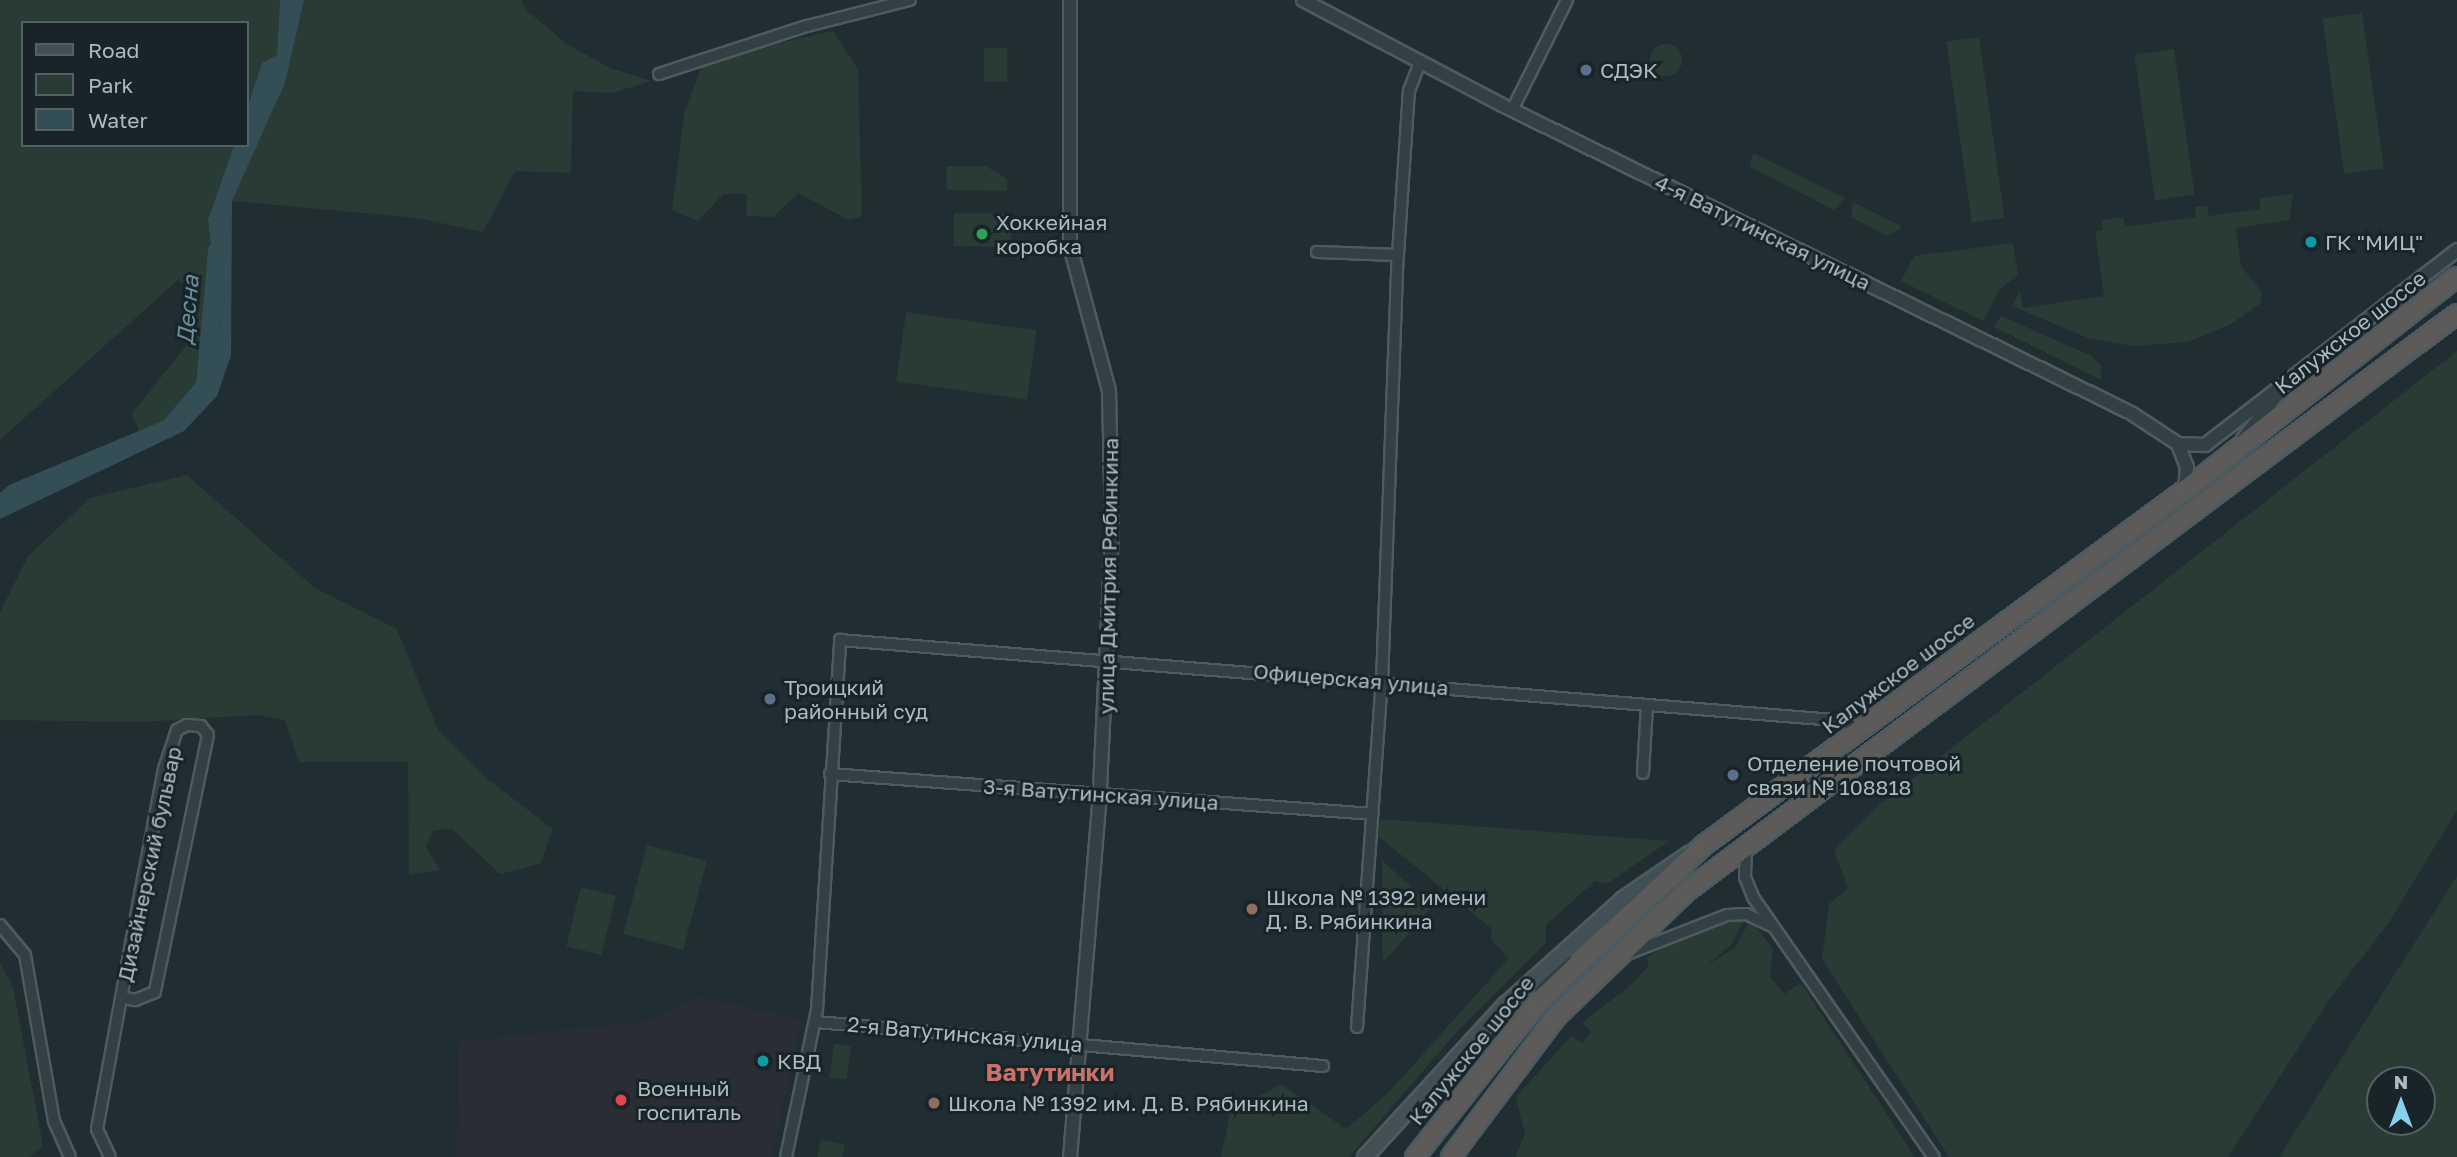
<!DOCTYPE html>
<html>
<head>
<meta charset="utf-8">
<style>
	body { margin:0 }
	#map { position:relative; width:2457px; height:1157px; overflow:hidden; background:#202e33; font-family:"Golos Text",sans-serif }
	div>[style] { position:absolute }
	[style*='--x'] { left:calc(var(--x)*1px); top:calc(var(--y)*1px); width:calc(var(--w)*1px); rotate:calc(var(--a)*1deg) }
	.medical>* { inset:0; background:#2b2d35 }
	.green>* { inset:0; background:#283b34; transform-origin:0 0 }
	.round { border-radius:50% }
	.water>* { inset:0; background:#344e56 }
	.river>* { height:18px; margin:-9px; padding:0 9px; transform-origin:9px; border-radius:9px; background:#344e56 }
	.roads { filter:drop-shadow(2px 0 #4e5a5f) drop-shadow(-2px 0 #4e5a5f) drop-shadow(0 2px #4e5a5f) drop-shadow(0 -2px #4e5a5f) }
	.minor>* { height:10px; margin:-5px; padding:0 5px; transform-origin:5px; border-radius:5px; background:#334043 }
	.tertiary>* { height:12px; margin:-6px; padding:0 6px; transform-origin:6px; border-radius:6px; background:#334043 }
	.secondary>* { height:14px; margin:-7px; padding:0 7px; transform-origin:7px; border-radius:7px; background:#425056 }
	.trunk>* { height:18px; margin:-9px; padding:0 9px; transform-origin:9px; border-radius:9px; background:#5d5b5a }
	.dots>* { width:19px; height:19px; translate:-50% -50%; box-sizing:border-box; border:4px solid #192428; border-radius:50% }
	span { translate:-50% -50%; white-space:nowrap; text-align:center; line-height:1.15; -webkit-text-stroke:6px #192428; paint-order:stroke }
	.poi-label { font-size:21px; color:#adbbc1 }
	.left { translate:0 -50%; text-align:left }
	.street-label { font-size:21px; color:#adbbc1 }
	.water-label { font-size:23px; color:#69919d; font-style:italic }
	.quarter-label { font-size:24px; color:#ca726a; font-weight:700 }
	.legend { position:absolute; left:21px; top:21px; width:228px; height:126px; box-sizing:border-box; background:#192428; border:2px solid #546065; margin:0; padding:9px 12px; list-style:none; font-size:21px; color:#adbbc1 }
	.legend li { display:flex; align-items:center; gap:14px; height:35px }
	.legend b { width:35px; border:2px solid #546065 }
	.north { position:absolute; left:2366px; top:1066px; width:70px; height:70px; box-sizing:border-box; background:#192428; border:2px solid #546065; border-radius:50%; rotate:0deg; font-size:19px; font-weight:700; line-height:28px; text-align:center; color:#adbbc1 }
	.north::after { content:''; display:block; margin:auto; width:24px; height:32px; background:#87d1ec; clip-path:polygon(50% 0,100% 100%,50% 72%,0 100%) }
</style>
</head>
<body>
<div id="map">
	<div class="medical">
		<div style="clip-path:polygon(695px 997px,802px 1019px,772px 1157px,457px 1157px,458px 1042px,649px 1021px)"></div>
	</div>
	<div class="green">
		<div style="clip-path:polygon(0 0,280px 0,277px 56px,262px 63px,247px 108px,247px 23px,23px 23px,23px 145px,234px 145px,208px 220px,220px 320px,216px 351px,189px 410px,139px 431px,132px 413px,192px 339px,191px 297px,179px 279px,0 440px)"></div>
		<div style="clip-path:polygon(304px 0,522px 0,525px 9px,567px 44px,610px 68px,651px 81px,612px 93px,573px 91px,571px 173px,515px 171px,483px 232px,417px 218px,232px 201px,285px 83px)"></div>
		<div style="left:2362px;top:13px;width:157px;height:40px;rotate:82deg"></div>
		<div style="clip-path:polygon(833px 31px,858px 69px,862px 216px,849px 220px,798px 193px,773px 217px,747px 216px,746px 194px,723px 194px,698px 221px,672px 210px,684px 115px,704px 59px)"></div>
		<div style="left:1979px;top:37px;width:183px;height:33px;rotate:82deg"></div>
		<div class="round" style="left:1650px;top:44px;width:32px;height:32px"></div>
		<div style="left:984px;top:48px;width:23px;height:34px"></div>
		<div style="left:2174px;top:49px;width:147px;height:40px;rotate:82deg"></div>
		<div style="clip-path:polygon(1753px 153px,1845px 198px,1834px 210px,1750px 167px)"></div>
		<div style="clip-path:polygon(946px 166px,986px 166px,1007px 179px,1007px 191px,947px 190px)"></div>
		<div style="clip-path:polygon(2293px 194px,2289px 220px,2236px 228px,2241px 266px,2261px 291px,2261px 303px,2231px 324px,2188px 342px,2133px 346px,2088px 338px,2012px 306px,2020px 290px,2023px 308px,2104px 296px,2095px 231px,2103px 230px,2102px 220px,2123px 217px,2125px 227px,2196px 217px,2195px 207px,2207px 206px,2209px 216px,2260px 209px,2260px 198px)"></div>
		<div style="clip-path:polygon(1853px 202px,1901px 226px,1900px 229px,1887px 236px,1851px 217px)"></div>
		<div style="left:954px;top:213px;width:57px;height:33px;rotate:1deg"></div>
		<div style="clip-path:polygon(2013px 243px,2018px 274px,1999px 291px,1983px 321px,1901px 281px,1914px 256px)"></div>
		<div style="left:906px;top:312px;width:132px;height:70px;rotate:8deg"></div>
		<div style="clip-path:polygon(2001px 316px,2092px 356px,2101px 366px,2101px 380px,1994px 327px)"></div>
		<div style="clip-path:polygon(2457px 351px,2457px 810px,2389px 922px,2328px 1002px,2228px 1157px,1949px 1157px,1822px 959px,1829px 904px,1848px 888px,1834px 850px,1879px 805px)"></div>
		<div style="clip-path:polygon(187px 475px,315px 588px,397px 629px,438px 730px,486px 778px,553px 829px,540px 864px,500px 874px,451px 828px,433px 831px,426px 847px,440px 870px,409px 875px,408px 762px,299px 762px,285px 720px,258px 715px,141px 722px,0 720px,0 612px,28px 556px,90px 498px)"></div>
		<div style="clip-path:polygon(1380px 819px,1669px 841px,1607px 884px,1595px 881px,1546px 925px,1545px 944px,1455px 1034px,1349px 1157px,1221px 1157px,1230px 1112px,1281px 1084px,1346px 1129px,1389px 1092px,1509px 958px,1492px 941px,1491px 928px,1378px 836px)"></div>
		<div style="left:647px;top:845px;width:62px;height:92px;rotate:15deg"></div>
		<div style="clip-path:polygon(1382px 860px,1432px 906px,1383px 963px)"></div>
		<div style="clip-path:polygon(evenodd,2457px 876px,2457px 1157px,2279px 1157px,2457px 876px,2422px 1080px,2422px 1122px,2380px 1122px,2380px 1080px,2422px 1080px)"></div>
		<div style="left:581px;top:887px;width:36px;height:61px;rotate:14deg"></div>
		<div style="clip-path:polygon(1731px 916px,1745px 919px,1731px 945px,1705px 966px,1735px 948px,1750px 920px,1773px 949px,1770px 976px,1784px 994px,1801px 983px,1915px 1157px,1515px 1157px,1525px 1134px,1516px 1097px,1571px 1036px,1582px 1043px,1591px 1032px,1582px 1023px,1633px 983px,1649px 965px,1646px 958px,1697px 925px)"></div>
		<div style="clip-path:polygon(0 963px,13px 987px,43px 1146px,29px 1157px,0 1157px)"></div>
		<div style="left:834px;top:1044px;width:17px;height:34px;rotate:7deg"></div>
		<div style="clip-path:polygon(821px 1140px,845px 1145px,842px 1157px,817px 1157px)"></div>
	</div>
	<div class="water">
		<div style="clip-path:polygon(280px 0,304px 0,285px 83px,232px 201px,231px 355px,217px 396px,184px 431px,0 519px,0 493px,9px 485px,189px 410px,216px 351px,220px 320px,208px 220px,234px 145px,247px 145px,247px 108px,262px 63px,277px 55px)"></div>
	</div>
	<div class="river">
		<div style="--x:168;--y:429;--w:57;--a:-49.3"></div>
		<div style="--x:205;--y:386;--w:136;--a:-84.9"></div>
	</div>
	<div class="roads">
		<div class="minor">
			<div style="--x:659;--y:74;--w:156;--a:-18"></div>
			<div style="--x:807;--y:26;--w:106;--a:-14.2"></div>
			<div style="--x:1512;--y:110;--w:123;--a:-63.4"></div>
			<div style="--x:1317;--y:252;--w:81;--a:2.1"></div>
			<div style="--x:1643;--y:773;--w:68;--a:-86.6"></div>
			<div style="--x:830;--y:774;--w:544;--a:4.21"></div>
			<div style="--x:1746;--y:847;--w:30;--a:92"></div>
			<div style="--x:1745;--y:877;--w:22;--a:68"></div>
			<div style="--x:1753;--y:897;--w:317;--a:55.2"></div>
			<div style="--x:0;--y:925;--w:39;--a:50"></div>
			<div style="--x:25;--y:955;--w:169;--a:80.1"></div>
			<div style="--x:54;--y:1121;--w:39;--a:66"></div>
			<div style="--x:1627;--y:954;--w:107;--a:-21.3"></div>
			<div style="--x:1727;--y:915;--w:19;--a:-3"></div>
			<div style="--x:1746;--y:914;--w:29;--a:25"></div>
			<div style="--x:1540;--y:991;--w:43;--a:-52.6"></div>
			<div style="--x:816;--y:1022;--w:509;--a:4.96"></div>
			<div style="--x:1357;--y:1027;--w:346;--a:-85.9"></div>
			<div style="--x:1382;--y:682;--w:427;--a:-87.9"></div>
			<div style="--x:1398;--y:255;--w:164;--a:-86.2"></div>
			<div style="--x:1409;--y:91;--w:31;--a:-69"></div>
			<div style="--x:110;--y:1157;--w:31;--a:-115"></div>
			<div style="--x:97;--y:1129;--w:239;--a:-79.6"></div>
			<div style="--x:140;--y:894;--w:68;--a:-79"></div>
			<div style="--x:153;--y:827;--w:59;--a:-79.3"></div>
			<div style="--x:164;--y:769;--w:41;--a:-71.6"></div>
			<div style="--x:177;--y:730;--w:11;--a:-27"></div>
			<div style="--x:187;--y:725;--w:14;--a:4"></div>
			<div style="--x:201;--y:726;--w:11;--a:52"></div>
			<div style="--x:208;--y:735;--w:262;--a:101.7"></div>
			<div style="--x:155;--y:992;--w:22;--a:158"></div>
			<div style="--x:135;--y:1000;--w:14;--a:-168"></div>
			<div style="--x:786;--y:1157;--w:150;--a:-78.1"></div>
			<div style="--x:817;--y:1010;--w:371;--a:-86.4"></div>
			<div style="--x:840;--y:640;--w:1010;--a:4.6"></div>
			<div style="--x:1847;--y:721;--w:16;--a:50"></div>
		</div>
		<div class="tertiary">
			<div style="--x:1070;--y:0;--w:246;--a:90"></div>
			<div style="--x:1070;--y:246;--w:150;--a:74.9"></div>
			<div style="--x:1109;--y:391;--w:143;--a:88.8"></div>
			<div style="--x:1112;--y:534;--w:259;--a:92.7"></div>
			<div style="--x:1100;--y:793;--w:365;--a:94.7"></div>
			<div style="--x:1303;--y:0;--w:225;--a:27.8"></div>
			<div style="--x:1502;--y:105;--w:700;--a:26.09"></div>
			<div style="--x:2131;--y:413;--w:56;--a:33.4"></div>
			<div style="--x:2178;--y:444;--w:25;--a:69"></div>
			<div style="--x:2187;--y:467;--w:23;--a:95"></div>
			<div style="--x:2243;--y:439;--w:62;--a:-52.2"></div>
			<div style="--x:2178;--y:444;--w:27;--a:2"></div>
			<div style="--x:2205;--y:445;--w:319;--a:-37.7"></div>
		</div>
		<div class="secondary">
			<div style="--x:1365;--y:1157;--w:207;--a:-47.4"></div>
			<div style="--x:1505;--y:1005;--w:159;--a:-41.9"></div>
			<div style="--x:1623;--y:899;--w:81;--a:-34.5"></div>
		</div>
		<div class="trunk">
			<div style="--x:1415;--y:1157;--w:199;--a:-51.5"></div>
			<div style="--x:1539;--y:1001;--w:227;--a:-43.4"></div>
			<div style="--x:1704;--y:845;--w:598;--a:-36.43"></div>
			<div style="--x:2185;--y:490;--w:345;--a:-38.1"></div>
			<div style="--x:1451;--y:1157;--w:175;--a:-53.1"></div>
			<div style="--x:1556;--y:1017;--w:182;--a:-43.9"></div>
			<div style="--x:1687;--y:891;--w:962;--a:-36.85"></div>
		</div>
	</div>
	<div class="dots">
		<div style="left:1586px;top:70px;background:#5c6f8a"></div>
		<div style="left:982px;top:234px;background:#2e9e5b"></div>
		<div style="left:2311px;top:242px;background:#0f9aa8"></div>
		<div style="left:770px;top:699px;background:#5c6f8a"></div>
		<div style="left:1733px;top:775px;background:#5c6f8a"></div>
		<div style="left:1252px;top:909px;background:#8d6e63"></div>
		<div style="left:763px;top:1061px;background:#0f9aa8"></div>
		<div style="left:621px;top:1100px;background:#e0444e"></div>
		<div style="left:934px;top:1103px;background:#8d6e63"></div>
	</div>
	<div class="poi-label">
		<span class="left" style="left:1600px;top:70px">СДЭК</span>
		<span class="left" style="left:996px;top:234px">Хоккейная<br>коробка</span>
		<span class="left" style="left:2325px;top:242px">ГК "МИЦ"</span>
		<span class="left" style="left:784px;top:699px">Троицкий<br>районный суд</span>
		<span class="left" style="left:1747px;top:775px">Отделение почтовой<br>связи № 108818</span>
		<span class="left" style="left:1266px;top:909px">Школа № 1392 имени<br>Д. В. Рябинкина</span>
		<span class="left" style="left:777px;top:1061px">КВД</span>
		<span class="left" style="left:637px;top:1100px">Военный<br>госпиталь</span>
		<span class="left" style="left:948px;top:1103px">Школа № 1392 им. Д. В. Рябинкина</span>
	</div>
	<div class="street-label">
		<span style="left:1763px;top:232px;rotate:26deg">4-я Ватутинская улица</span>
		<span style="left:2350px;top:332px;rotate:-38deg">Калужское шоссе</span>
		<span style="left:1108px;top:576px;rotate:-89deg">улица Дмитрия Рябинкина</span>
		<span style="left:1898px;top:673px;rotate:-37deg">Калужское шоссе</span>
		<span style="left:1351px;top:679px;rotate:5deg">Офицерская улица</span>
		<span style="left:1101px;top:794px;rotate:4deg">3-я Ватутинская улица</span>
		<span style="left:149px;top:864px;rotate:-78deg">Дизайнерский бульвар</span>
		<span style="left:965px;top:1034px;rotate:5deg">2-я Ватутинская улица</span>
		<span style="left:1471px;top:1050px;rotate:-51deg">Калужское шоссе</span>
	</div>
	<div class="water-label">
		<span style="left:187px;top:310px;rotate:-85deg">Десна</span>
	</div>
	<div class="quarter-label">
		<span style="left:1050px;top:1072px">Ватутинки</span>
	</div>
	<ul class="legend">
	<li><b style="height:9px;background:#425056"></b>Road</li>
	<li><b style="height:19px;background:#283b34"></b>Park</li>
	<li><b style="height:19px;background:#344e56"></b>Water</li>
	</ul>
	<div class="north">N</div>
</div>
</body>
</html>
